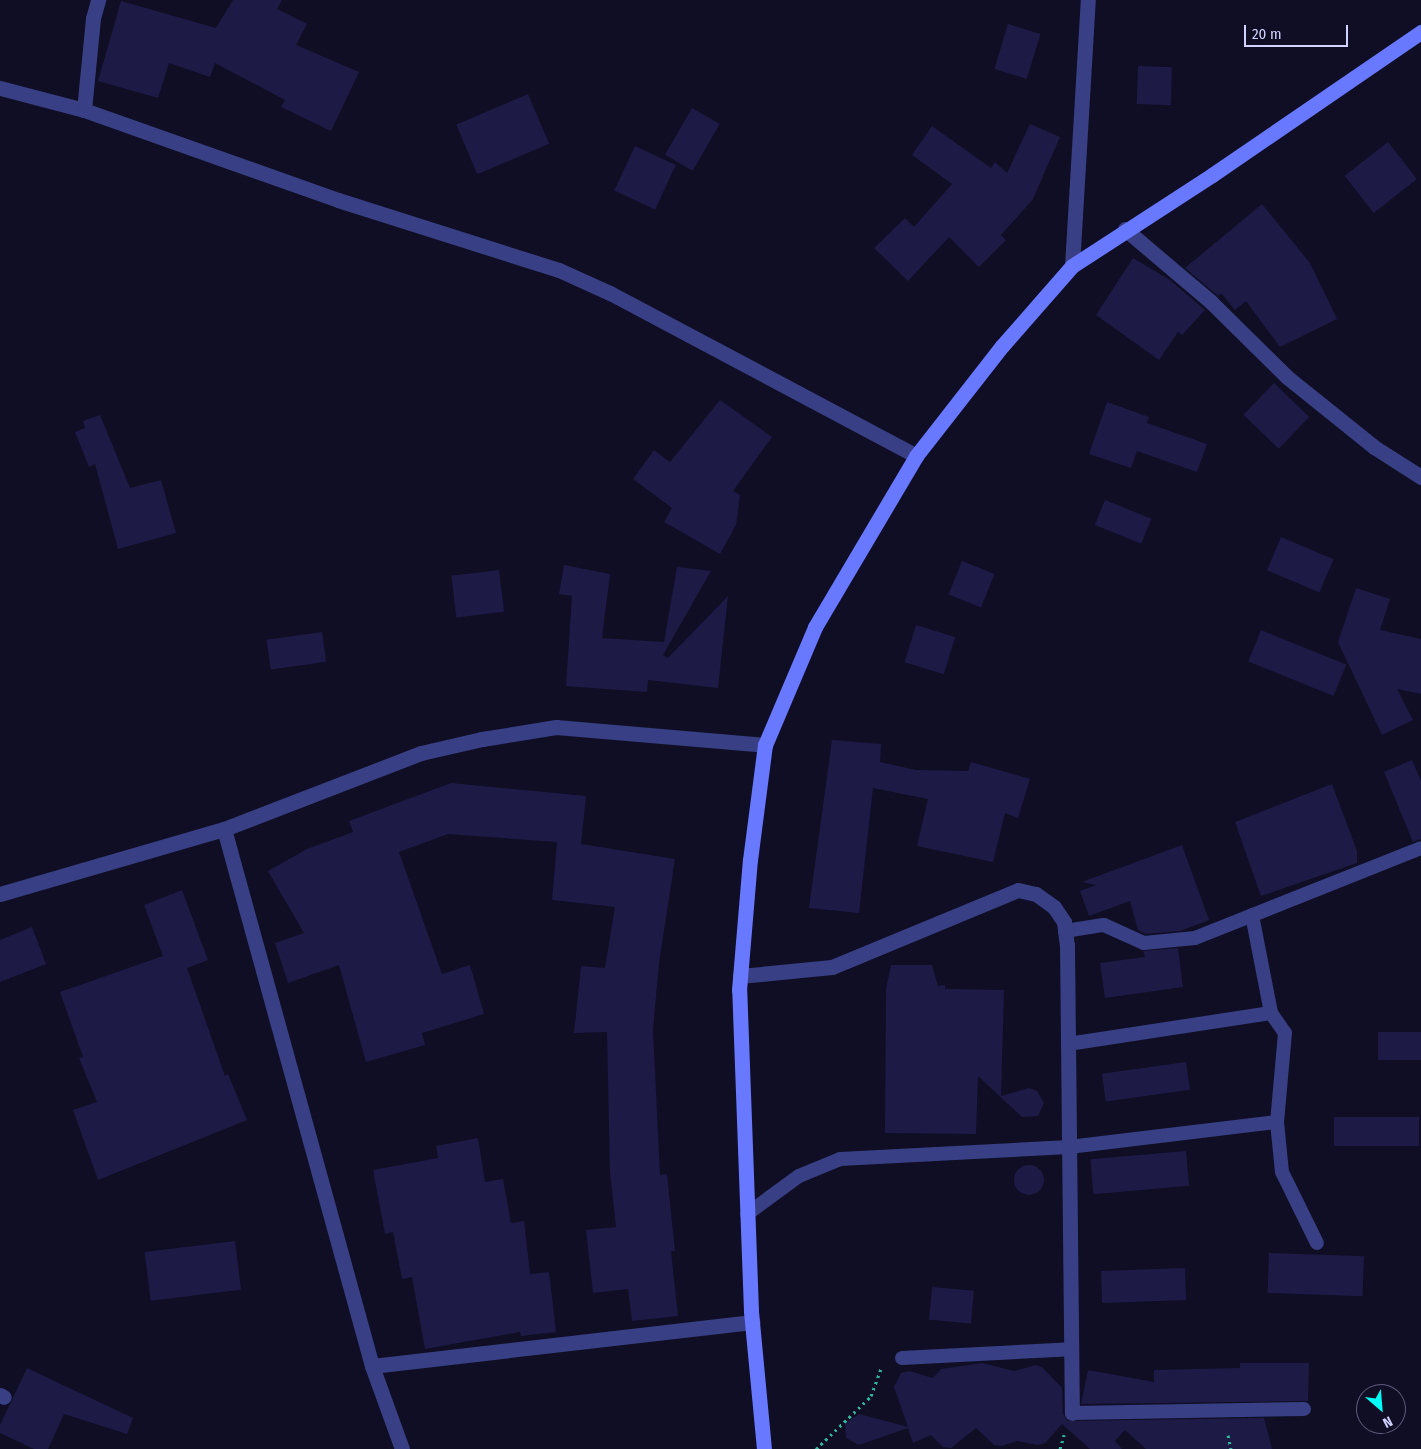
<!DOCTYPE html>
<html>
<head>
<meta charset="utf-8">
<style>
	body { margin:0 }
	#map { position:relative; width:1421px; height:1449px; overflow:hidden; background:#0f0e24; font-family:"Fira Sans Condensed",sans-serif }
	div>[style] { position:absolute }
	[style*='--x'] { left:calc(var(--x)*1px); top:calc(var(--y)*1px); width:calc(var(--w)*1px); rotate:calc(var(--a)*1deg) }
	.building>* { inset:0; background:#1d1a46; transform-origin:0 0 }
	.round { border-radius:50% }
	.path>* { height:3px; margin-top:-1.5px; transform-origin:0; background:repeating-linear-gradient(90deg,#2db89e 0 2.5px,transparent 0 6.5px) }
	.lane>* { height:14px; margin:-7px; padding:0 7px; transform-origin:7px; border-radius:7px; background:#383f84 }
	.street>* { height:15px; margin:-7.5px; padding:0 7.5px; transform-origin:7.5px; border-radius:7.5px; background:#383f84 }
	.secondary>* { height:15px; margin:-7.5px; padding:0 7.5px; transform-origin:7.5px; border-radius:7.5px; background:#6878ff }
	span { translate:-50% -50%; white-space:nowrap; text-align:center; line-height:1.15; -webkit-text-stroke:4.5px #0f0e24; paint-order:stroke }
	.north { position:absolute; left:1356px; top:1384px; width:50px; height:50px; box-sizing:border-box; background:#0f0e24; border:1px solid #5d5c7c; border-radius:50%; rotate:153deg; font-size:14px; font-weight:700; line-height:20px; text-align:center; color:#d1d2ff }
	.north::after { content:''; display:block; margin:auto; width:18px; height:22px; background:#00fcf5; clip-path:polygon(50% 0,100% 100%,50% 72%,0 100%) }
	.scale { position:absolute; left:1244px; top:25px; width:104px; height:22px; box-sizing:border-box; border:2px solid #d1d2ff; border-top:0; padding-left:6px; font-size:15px; line-height:18px; white-space:nowrap; color:#d1d2ff; -webkit-text-stroke:4px #0f0e24; paint-order:stroke }
</style>
</head>
<body>
<div id="map">
	<div class="building">
		<div style="clip-path:polygon(233px 0,282px 0,277px 9px,307px 24px,296px 45px,359px 72px,331px 131px,281px 107px,285px 100px,215px 63px,210px 77px,169px 63px,158px 98px,98px 81px,121px 1px,216px 28px)"></div>
		<div style="left:1008px;top:24px;width:34px;height:47px;rotate:17deg"></div>
		<div style="left:1138px;top:66px;width:34px;height:38px;rotate:2deg"></div>
		<div style="left:528px;top:94px;width:54px;height:78px;rotate:67deg"></div>
		<div style="left:692px;top:108px;width:32px;height:54px;rotate:30deg"></div>
		<div style="clip-path:polygon(1030px 124px,1060px 137px,1033px 199px,1001px 235px,1006px 240px,979px 267px,949px 237px,908px 281px,874px 248px,905px 218px,914px 227px,952px 184px,912px 155px,932px 126px,991px 168px,995px 162px,1007px 173px)"></div>
		<div style="left:1388px;top:142px;width:47px;height:55px;rotate:52deg"></div>
		<div style="left:635px;top:146px;width:45px;height:49px;rotate:25deg"></div>
		<div style="clip-path:polygon(1262px 204px,1310px 263px,1337px 319px,1280px 347px,1246px 301px,1235px 310px,1221px 293px,1218px 296px,1185px 268px)"></div>
		<div style="clip-path:polygon(1133px 258px,1170px 280px,1205px 310px,1182px 335px,1178px 332px,1159px 360px,1096px 315px)"></div>
		<div style="left:1274px;top:383px;width:49px;height:44px;rotate:44deg"></div>
		<div style="clip-path:polygon(720px 400px,772px 437px,733px 491px,740px 495px,736px 525px,720px 554px,664px 522px,672px 508px,633px 479px,654px 450px,670px 462px)"></div>
		<div style="clip-path:polygon(1107px 402px,1149px 417px,1147px 423px,1207px 444px,1197px 472px,1137px 451px,1131px 468px,1089px 454px)"></div>
		<div style="clip-path:polygon(100px 415px,130px 488px,161px 480px,176px 533px,118px 549px,95px 464px,89px 467px,75px 432px,85px 428px,83px 421px)"></div>
		<div style="left:1105px;top:500px;width:50px;height:27px;rotate:22deg"></div>
		<div style="left:1281px;top:537px;width:57px;height:36px;rotate:23deg"></div>
		<div style="left:962px;top:561px;width:35px;height:36px;rotate:22deg"></div>
		<div style="clip-path:polygon(564px 565px,610px 574px,602px 638px,664px 642px,677px 567px,711px 571px,663px 655px,668px 658px,728px 596px,718px 688px,648px 680px,647px 692px,566px 686px,572px 596px,559px 594px)"></div>
		<div style="left:499px;top:570px;width:42px;height:48px;rotate:83deg"></div>
		<div style="clip-path:polygon(1356px 588px,1390px 599px,1380px 630px,1421px 639px,1421px 694px,1397px 689px,1413px 720px,1382px 735px,1338px 642px)"></div>
		<div style="left:916px;top:625px;width:41px;height:39px;rotate:17deg"></div>
		<div style="left:1261px;top:630px;width:92px;height:34px;rotate:22deg"></div>
		<div style="left:322px;top:632px;width:30px;height:56px;rotate:82deg"></div>
		<div style="clip-path:polygon(832px 740px,881px 744px,880px 762px,916px 770px,968px 771px,971px 762px,1030px 779px,1018px 818px,1005px 813px,993px 862px,917px 846px,928px 799px,873px 788px,859px 913px,809px 908px)"></div>
		<div style="clip-path:polygon(1412px 760px,1421px 781px,1421px 839px,1413px 842px,1384px 772px)"></div>
		<div style="clip-path:polygon(451px 783px,586px 796px,581px 844px,675px 859px,659px 963px,653px 1030px,660px 1175px,667px 1174px,675px 1251px,671px 1251px,678px 1316px,632px 1321px,628px 1289px,593px 1293px,586px 1230px,616px 1227px,610px 1172px,607px 1032px,574px 1033px,581px 966px,605px 968px,615px 907px,552px 900px,557px 842px,448px 834px,399px 852px,442px 974px,470px 965px,484px 1014px,422px 1033px,425px 1045px,366px 1062px,339px 965px,288px 983px,275px 943px,304px 933px,268px 871px,307px 849px,353px 832px,349px 821px)"></div>
		<div style="clip-path:polygon(1332px 784px,1357px 851px,1357px 863px,1261px 896px,1235px 822px)"></div>
		<div style="clip-path:polygon(1182px 845px,1209px 920px,1180px 931px,1145px 934px,1138px 930px,1130px 901px,1089px 916px,1080px 891px,1096px 885px,1082px 882px)"></div>
		<div style="clip-path:polygon(182px 890px,208px 960px,187px 968px,225px 1076px,228px 1074px,247px 1120px,98px 1180px,73px 1110px,97px 1102px,79px 1058px,83px 1057px,60px 992px,163px 956px,144px 905px)"></div>
		<div style="clip-path:polygon(32px 927px,46px 964px,0 982px,0 940px)"></div>
		<div style="clip-path:polygon(1178px 948px,1183px 987px,1105px 998px,1100px 963px,1145px 957px,1143px 951px)"></div>
		<div style="clip-path:polygon(891px 965px,932px 965px,938px 986px,945px 985px,945px 989px,1004px 990px,1001px 1096px,1029px 1088px,1037px 1091px,1044px 1103px,1038px 1116px,1022px 1117px,978px 1076px,976px 1134px,885px 1133px,886px 989px)"></div>
		<div style="left:1421px;top:1032px;width:28px;height:43px;rotate:90deg"></div>
		<div style="left:1186px;top:1062px;width:28px;height:85px;rotate:82deg"></div>
		<div style="left:1419px;top:1117px;width:29px;height:85px;rotate:90deg"></div>
		<div style="clip-path:polygon(478px 1138px,485px 1182px,503px 1179px,511px 1223px,524px 1221px,530px 1274px,549px 1272px,556px 1332px,521px 1336px,520px 1332px,425px 1349px,412px 1277px,402px 1279px,393px 1232px,385px 1234px,373px 1170px,438px 1158px,436px 1146px)"></div>
		<div style="left:1186px;top:1151px;width:35px;height:96px;rotate:85deg"></div>
		<div class="round" style="left:1014px;top:1165px;width:30px;height:30px"></div>
		<div style="left:235px;top:1241px;width:49px;height:91px;rotate:83deg"></div>
		<div style="left:1269px;top:1253px;width:95px;height:40px;rotate:2deg"></div>
		<div style="left:1185px;top:1268px;width:32px;height:84px;rotate:88deg"></div>
		<div style="left:932px;top:1287px;width:42px;height:33px;rotate:5deg"></div>
		<div style="clip-path:polygon(982px 1363px,1014px 1371px,1036px 1365px,1043px 1368px,1062px 1388px,1063px 1414px,1068px 1421px,1264px 1418px,1272px 1449px,1146px 1449px,1125px 1430px,1115px 1441px,1122px 1449px,1090px 1449px,1062px 1424px,1045px 1443px,1038px 1445px,1017px 1441px,1002px 1446px,994px 1445px,976px 1428px,951px 1448px,943px 1447px,931px 1435px,913px 1443px,908px 1428px,859px 1445px,846px 1438px,845px 1423px,859px 1414px,908px 1427px,894px 1387px,901px 1373px,909px 1371px,933px 1378px,941px 1369px)"></div>
		<div style="clip-path:polygon(1240px 1363px,1309px 1363px,1308px 1401px,1081px 1404px,1088px 1370px,1154px 1382px,1154px 1370px,1240px 1368px)"></div>
		<div style="clip-path:polygon(27px 1368px,133px 1418px,127px 1434px,64px 1414px,48px 1449px,34px 1449px,0 1433px,0 1425px)"></div>
	</div>
	<div class="path">
		<div style="--x:1228;--y:1435;--w:14;--a:78"></div>
		<div style="--x:816;--y:1449;--w:76;--a:-43.9"></div>
		<div style="--x:871;--y:1396;--w:29;--a:-70"></div>
		<div style="--x:1060;--y:1449;--w:15;--a:-74"></div>
	</div>
	<div class="lane">
		<div style="--x:1252;--y:915;--w:100;--a:79"></div>
		<div style="--x:1065;--y:931;--w:39;--a:-9"></div>
		<div style="--x:1104;--y:925;--w:44;--a:24.2"></div>
		<div style="--x:1144;--y:943;--w:51;--a:-5.6"></div>
		<div style="--x:1195;--y:938;--w:243;--a:-21.7"></div>
		<div style="--x:1068;--y:1044;--w:205;--a:-8.7"></div>
		<div style="--x:1271;--y:1013;--w:24;--a:55"></div>
		<div style="--x:1285;--y:1033;--w:89;--a:95.1"></div>
		<div style="--x:1277;--y:1122;--w:50;--a:84.3"></div>
		<div style="--x:1282;--y:1172;--w:79;--a:63.8"></div>
		<div style="--x:747;--y:1214;--w:64;--a:-36.2"></div>
		<div style="--x:799;--y:1176;--w:44;--a:-22.5"></div>
		<div style="--x:840;--y:1159;--w:229;--a:-3"></div>
		<div style="--x:1069;--y:1147;--w:209;--a:-6.9"></div>
		<div style="--x:902;--y:1358;--w:169;--a:-3"></div>
		<div style="--x:1072;--y:1413;--w:232;--a:-1"></div>
	</div>
	<div class="street">
		<div style="--x:0;--y:88;--w:87;--a:14.7"></div>
		<div style="--x:84;--y:110;--w:269;--a:19.5"></div>
		<div style="--x:338;--y:200;--w:232;--a:17.6"></div>
		<div style="--x:559;--y:270;--w:56;--a:24.3"></div>
		<div style="--x:610;--y:293;--w:347;--a:28"></div>
		<div style="--x:84;--y:110;--w:92;--a:-84.4"></div>
		<div style="--x:93;--y:18;--w:19;--a:-74"></div>
		<div style="--x:1125;--y:229;--w:113;--a:40.3"></div>
		<div style="--x:1211;--y:302;--w:107;--a:44.6"></div>
		<div style="--x:1287;--y:377;--w:112;--a:38.8"></div>
		<div style="--x:1374;--y:447;--w:56;--a:32.6"></div>
		<div style="--x:1072;--y:266;--w:266;--a:-86.6"></div>
		<div style="--x:224;--y:829;--w:557;--a:74.59"></div>
		<div style="--x:372;--y:1366;--w:88;--a:70.1"></div>
		<div style="--x:0;--y:894;--w:233;--a:-16.2"></div>
		<div style="--x:224;--y:829;--w:211;--a:-21.1"></div>
		<div style="--x:421;--y:753;--w:63;--a:-12.9"></div>
		<div style="--x:482;--y:739;--w:75;--a:-9.2"></div>
		<div style="--x:556;--y:727;--w:210;--a:4.9"></div>
		<div style="--x:740;--y:976;--w:92;--a:-5.6"></div>
		<div style="--x:832;--y:967;--w:201;--a:-22.5"></div>
		<div style="--x:1018;--y:890;--w:18;--a:13"></div>
		<div style="--x:1036;--y:894;--w:22;--a:36"></div>
		<div style="--x:1054;--y:907;--w:18;--a:56"></div>
		<div style="--x:1064;--y:922;--w:23;--a:83"></div>
		<div style="--x:1067;--y:945;--w:468;--a:89.4"></div>
		<div style="--x:372;--y:1366;--w:383;--a:-6.6"></div>
		<div style="--x:0;--y:1395;--w:4;--a:27"></div>
	</div>
	<div class="secondary">
		<div style="--x:764;--y:1449;--w:139;--a:-95.4"></div>
		<div style="--x:751;--y:1311;--w:321;--a:-92.1"></div>
		<div style="--x:739;--y:990;--w:130;--a:-85.2"></div>
		<div style="--x:750;--y:860;--w:116;--a:-82.6"></div>
		<div style="--x:765;--y:745;--w:128;--a:-67"></div>
		<div style="--x:815;--y:627;--w:199;--a:-59.4"></div>
		<div style="--x:916;--y:456;--w:140;--a:-52"></div>
		<div style="--x:1002;--y:346;--w:106;--a:-48.8"></div>
		<div style="--x:1072;--y:266;--w:167;--a:-33"></div>
		<div style="--x:1212;--y:175;--w:253;--a:-34.4"></div>
	</div>
	<div class="north">N</div>
	<div class="scale">20 m</div>
</div>
</body>
</html>
